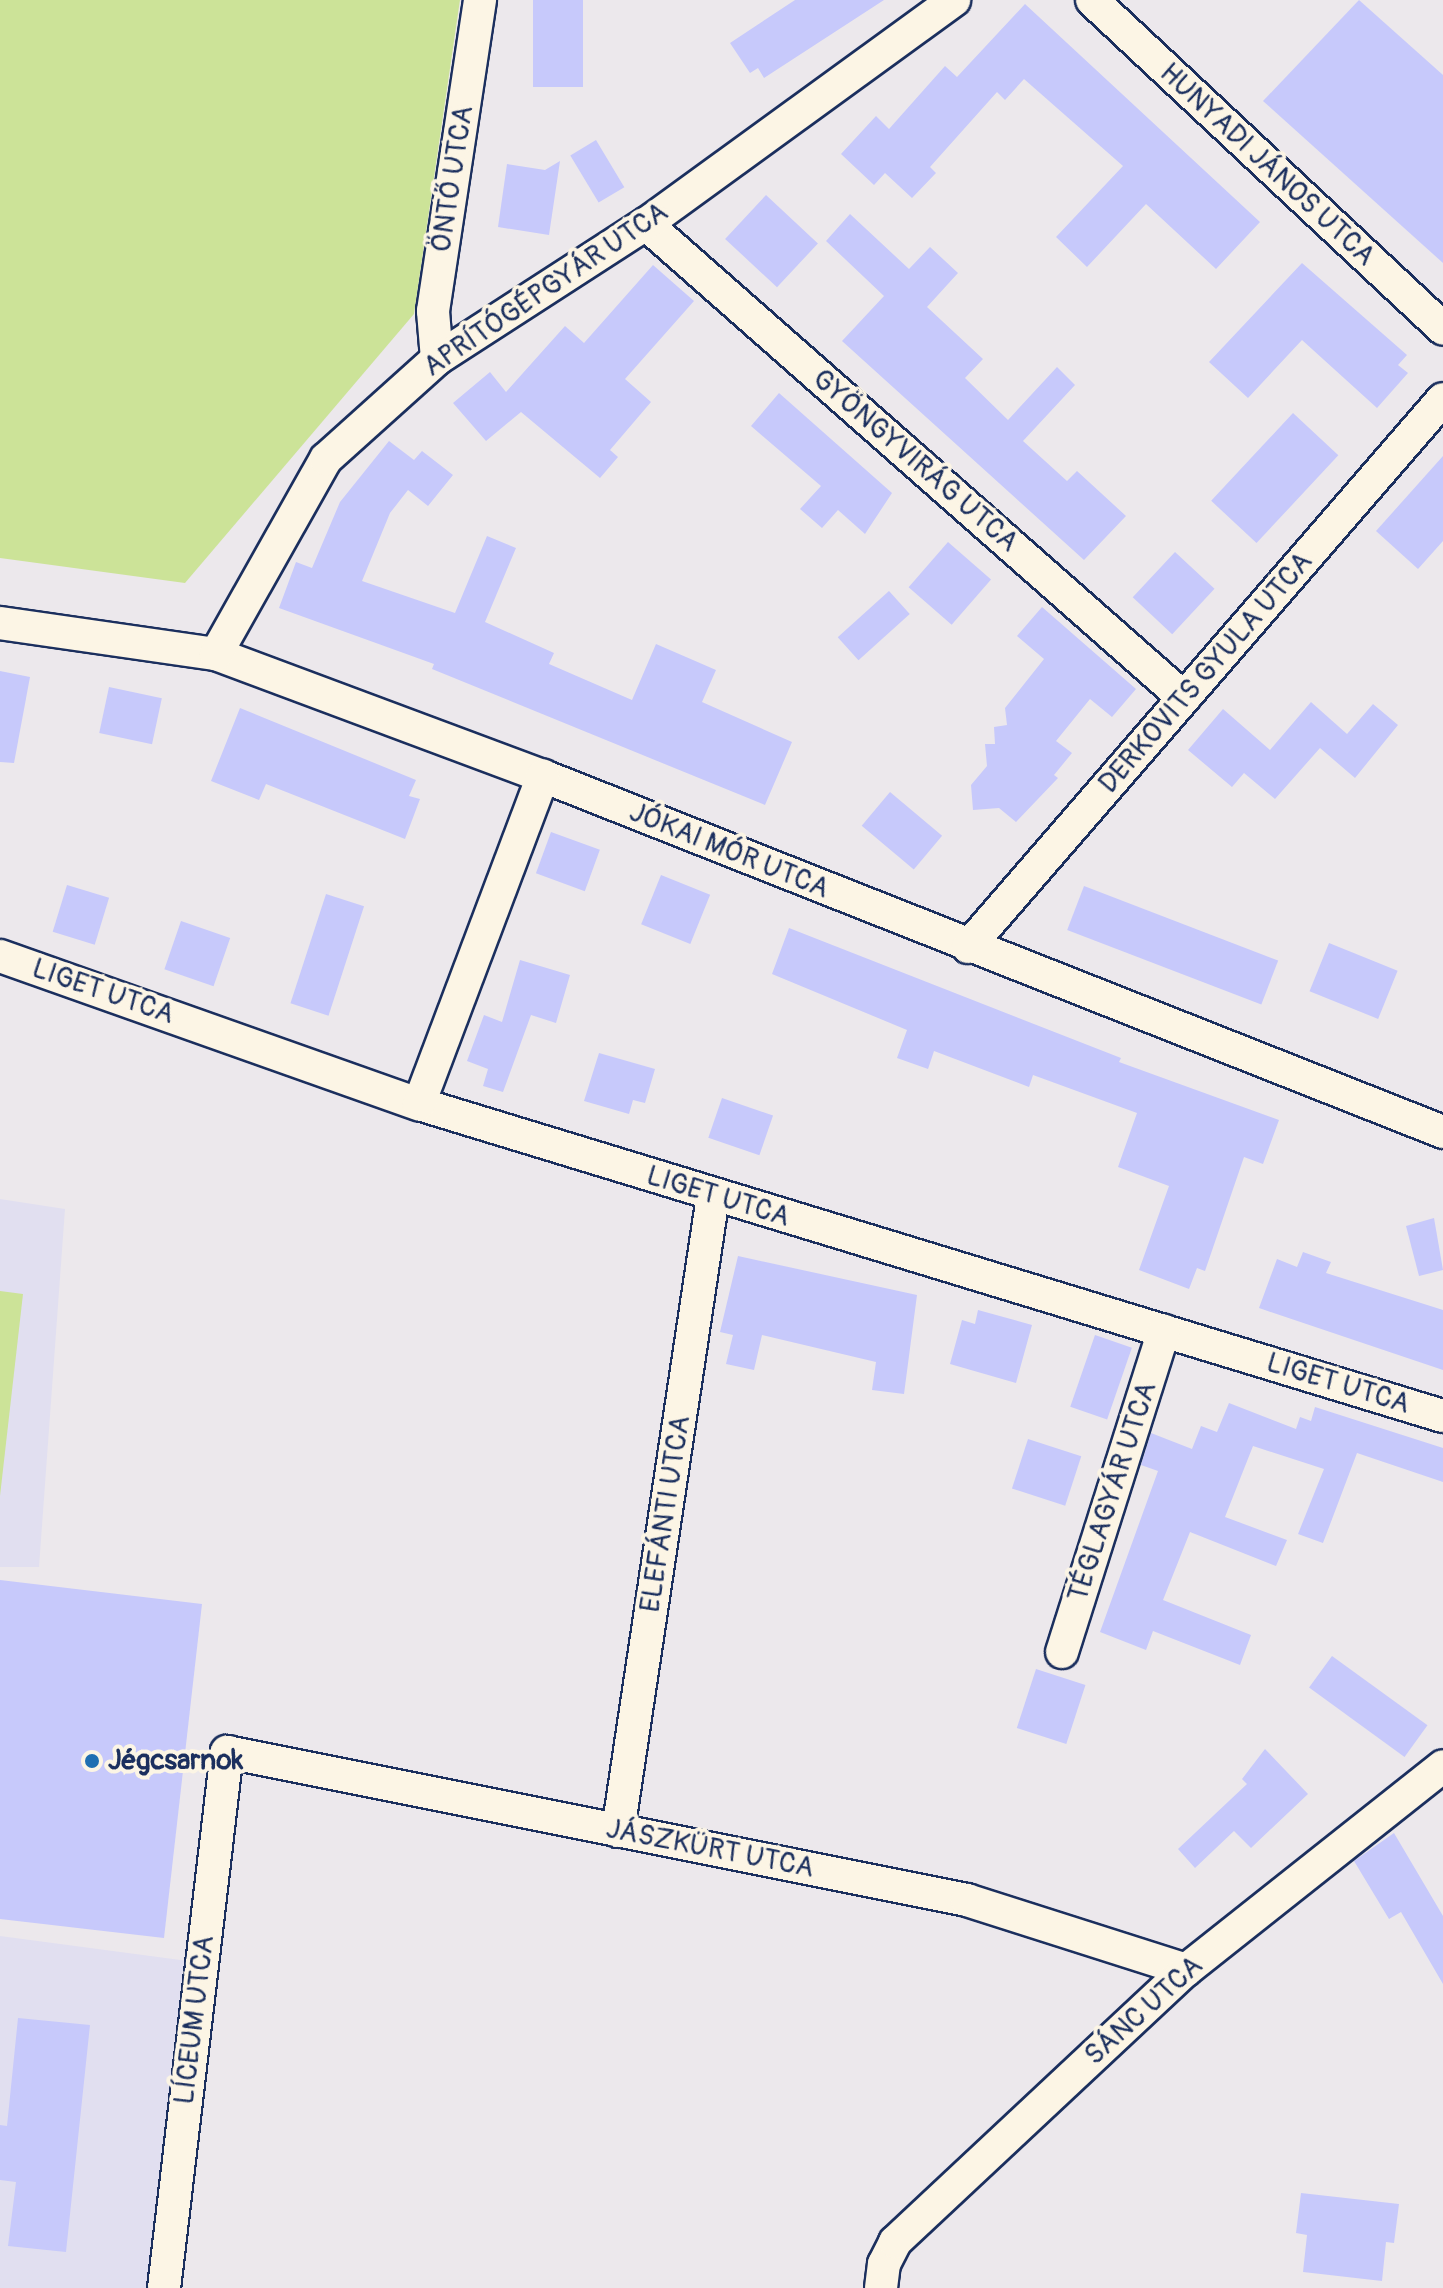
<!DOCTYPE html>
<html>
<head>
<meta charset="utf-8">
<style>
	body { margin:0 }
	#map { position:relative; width:1443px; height:2288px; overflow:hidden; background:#ece8ec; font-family:Pangolin,sans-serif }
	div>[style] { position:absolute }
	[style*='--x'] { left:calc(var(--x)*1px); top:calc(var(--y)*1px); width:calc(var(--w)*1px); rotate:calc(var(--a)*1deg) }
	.built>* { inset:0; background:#e1dff0 }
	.green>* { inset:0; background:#cce398 }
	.building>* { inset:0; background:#c7c9fb; transform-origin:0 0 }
	.roads { filter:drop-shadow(2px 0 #1b2f5e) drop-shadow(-2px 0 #1b2f5e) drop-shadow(0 2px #1b2f5e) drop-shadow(0 -2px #1b2f5e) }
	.minor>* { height:32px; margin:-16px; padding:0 16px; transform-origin:16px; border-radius:16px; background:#fcf5e5 }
	.dots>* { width:22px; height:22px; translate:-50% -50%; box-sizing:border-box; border:4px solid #fcf5e5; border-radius:50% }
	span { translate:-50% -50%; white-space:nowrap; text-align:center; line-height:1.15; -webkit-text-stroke:8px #fcf5e5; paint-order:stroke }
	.street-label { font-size:28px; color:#1b2f5e }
	.poi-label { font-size:28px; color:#1b2f5e; font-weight:700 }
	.left { translate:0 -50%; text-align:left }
</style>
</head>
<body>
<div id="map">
	<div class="built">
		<div style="clip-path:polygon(0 1199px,65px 1209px,39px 1567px,0 1567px)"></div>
		<div style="clip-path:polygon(0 1936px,188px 1961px,146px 2288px,0 2288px)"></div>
	</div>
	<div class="green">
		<div style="clip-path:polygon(0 0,460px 0,414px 314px,185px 583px,0 558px)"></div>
		<div style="clip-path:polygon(0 1291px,23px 1294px,0 1496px)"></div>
	</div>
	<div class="building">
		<div style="left:533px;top:0;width:50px;height:87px"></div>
		<div style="clip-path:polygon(795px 0,884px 0,764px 78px,758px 68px,750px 73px,730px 43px)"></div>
		<div style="clip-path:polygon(1359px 0,1443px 75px,1443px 263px,1263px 101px)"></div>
		<div style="clip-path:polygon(1025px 4px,1260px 222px,1216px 269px,1146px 204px,1087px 267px,1056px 237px,1123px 166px,1024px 79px,1005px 100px,997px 92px,930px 167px,936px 173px,912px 198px,885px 173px,874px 185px,841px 154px,876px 116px,889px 129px,945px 66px,957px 77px)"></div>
		<div style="left:596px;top:140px;width:55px;height:30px;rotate:59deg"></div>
		<div style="clip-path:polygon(560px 161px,549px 235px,498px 227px,507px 164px,545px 170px)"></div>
		<div style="left:766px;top:195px;width:71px;height:60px;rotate:43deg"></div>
		<div style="clip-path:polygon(850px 214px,909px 269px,930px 247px,958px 273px,927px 307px,983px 359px,965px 378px,1008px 420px,1057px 367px,1075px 385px,1023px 441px,1067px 481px,1077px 471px,1126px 516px,1084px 560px,842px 341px,884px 296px,826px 241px)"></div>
		<div style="clip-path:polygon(1302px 263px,1407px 355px,1398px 365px,1408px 373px,1377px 408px,1302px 340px,1248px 398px,1209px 362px)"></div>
		<div style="clip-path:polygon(653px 265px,694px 301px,625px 379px,651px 402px,610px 450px,618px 457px,600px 478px,521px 412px,486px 441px,453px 403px,490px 372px,506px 392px,565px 326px,584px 343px)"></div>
		<div style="clip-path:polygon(779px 393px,892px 493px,865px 534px,838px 510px,822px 528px,800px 509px,821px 486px,751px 426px)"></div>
		<div style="left:1293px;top:413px;width:62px;height:120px;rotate:43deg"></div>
		<div style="clip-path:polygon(389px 441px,414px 460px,422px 451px,453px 475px,428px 506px,408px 490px,390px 513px,362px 581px,455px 613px,487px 536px,516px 548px,485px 622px,554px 653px,549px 664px,632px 700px,656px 644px,716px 670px,702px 702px,792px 742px,765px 805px,432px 669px,434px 664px,279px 608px,296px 562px,312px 568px,340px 502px)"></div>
		<div style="clip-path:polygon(1443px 456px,1443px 541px,1418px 569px,1376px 531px)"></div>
		<div style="left:948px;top:542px;width:57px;height:60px;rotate:41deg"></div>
		<div style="left:1175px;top:552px;width:54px;height:62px;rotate:43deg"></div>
		<div style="left:889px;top:591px;width:31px;height:69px;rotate:48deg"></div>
		<div style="clip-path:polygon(1042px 607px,1136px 689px,1112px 717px,1090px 699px,1056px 741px,1072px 753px,1054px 775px,1058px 778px,1016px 822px,999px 808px,973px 810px,971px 785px,987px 766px,985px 744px,995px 744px,994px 727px,1007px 725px,1005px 708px,1044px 659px,1017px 636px)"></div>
		<div style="clip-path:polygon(0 671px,30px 677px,14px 763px,0 762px)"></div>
		<div style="left:109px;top:687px;width:54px;height:47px;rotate:12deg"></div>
		<div style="clip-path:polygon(1311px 702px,1347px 734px,1373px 704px,1398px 725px,1355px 778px,1320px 748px,1275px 799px,1244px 773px,1232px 787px,1188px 750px,1223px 709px,1270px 750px)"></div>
		<div style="clip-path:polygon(240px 708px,416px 780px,409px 796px,420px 799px,405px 839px,266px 784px,259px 800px,211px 781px)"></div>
		<div style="left:890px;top:792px;width:68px;height:44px;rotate:40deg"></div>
		<div style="left:551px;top:832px;width:52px;height:44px;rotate:20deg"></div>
		<div style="left:661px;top:875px;width:53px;height:53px;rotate:22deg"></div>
		<div style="left:67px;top:885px;width:44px;height:49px;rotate:17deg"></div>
		<div style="left:1084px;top:886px;width:208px;height:47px;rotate:21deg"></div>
		<div style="left:326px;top:894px;width:40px;height:115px;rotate:18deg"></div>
		<div style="left:181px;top:921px;width:52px;height:51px;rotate:19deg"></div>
		<div style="clip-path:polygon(789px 928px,1121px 1058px,1119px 1062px,1279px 1120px,1263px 1164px,1244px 1157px,1205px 1271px,1197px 1268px,1189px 1289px,1139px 1270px,1169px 1186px,1118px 1167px,1137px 1113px,1033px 1075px,1029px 1087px,934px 1051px,928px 1069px,897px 1058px,907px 1030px,772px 974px)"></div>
		<div style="left:1329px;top:943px;width:74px;height:52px;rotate:22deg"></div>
		<div style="clip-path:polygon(520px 960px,570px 975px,556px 1023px,531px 1015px,503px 1092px,483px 1086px,488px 1069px,467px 1061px,484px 1015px,502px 1022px)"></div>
		<div style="clip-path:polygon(599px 1053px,655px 1069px,645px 1103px,633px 1100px,629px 1114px,584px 1101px)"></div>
		<div style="left:722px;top:1098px;width:54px;height:42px;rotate:19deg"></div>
		<div style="clip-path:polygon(1434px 1218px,1443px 1270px,1419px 1276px,1406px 1226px)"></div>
		<div style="clip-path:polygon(1303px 1252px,1331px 1262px,1326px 1273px,1443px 1310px,1443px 1370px,1259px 1308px,1277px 1259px,1297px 1267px)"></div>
		<div style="clip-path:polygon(738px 1256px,917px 1295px,904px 1394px,872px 1390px,876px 1362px,762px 1335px,754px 1370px,726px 1364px,733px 1335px,720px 1332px)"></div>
		<div style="clip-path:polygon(978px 1310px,1032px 1325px,1016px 1383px,950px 1364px,962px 1320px,975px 1324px)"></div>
		<div style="left:1095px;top:1335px;width:39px;height:76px;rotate:19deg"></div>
		<div style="clip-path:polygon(1229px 1403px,1296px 1429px,1300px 1417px,1311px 1421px,1315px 1407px,1443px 1448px,1443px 1482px,1357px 1453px,1323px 1543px,1298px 1534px,1324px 1469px,1253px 1446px,1225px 1517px,1287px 1540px,1276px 1566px,1190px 1532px,1163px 1600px,1251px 1635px,1240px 1665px,1153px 1631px,1146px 1650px,1100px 1632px,1158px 1471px,1141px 1465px,1151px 1433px,1192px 1449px,1201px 1426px,1217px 1432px)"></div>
		<div style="left:1028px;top:1439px;width:56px;height:52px;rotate:18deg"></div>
		<div style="clip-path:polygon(0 1580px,202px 1604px,164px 1938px,0 1919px)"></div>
		<div style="left:1332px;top:1656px;width:118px;height:39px;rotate:36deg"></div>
		<div style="left:1036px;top:1669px;width:52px;height:62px;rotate:18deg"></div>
		<div style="clip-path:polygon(1265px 1749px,1308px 1794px,1251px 1848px,1234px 1831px,1195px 1868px,1178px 1849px,1247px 1784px,1242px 1779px)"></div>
		<div style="clip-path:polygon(1394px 1833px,1443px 1916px,1443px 1984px,1401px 1912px,1389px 1919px,1354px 1861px)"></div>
		<div style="clip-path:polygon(18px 2018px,90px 2025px,66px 2252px,8px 2246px,16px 2182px,0 2180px,0 2125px,7px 2126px)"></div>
		<div style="clip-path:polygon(1301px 2193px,1399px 2204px,1394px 2243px,1386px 2242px,1382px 2281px,1303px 2272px,1307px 2235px,1296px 2233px)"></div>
	</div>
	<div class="roads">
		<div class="minor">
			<div style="--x:1092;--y:0;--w:481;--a:43.1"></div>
			<div style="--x:646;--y:224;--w:717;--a:41.38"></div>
			<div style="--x:437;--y:359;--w:48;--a:-94.8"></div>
			<div style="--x:433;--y:311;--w:315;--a:-81.4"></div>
			<div style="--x:0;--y:623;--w:218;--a:8.2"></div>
			<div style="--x:216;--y:654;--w:349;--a:20.5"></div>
			<div style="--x:543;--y:776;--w:968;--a:21.58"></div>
			<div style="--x:216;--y:654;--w:224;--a:-60.6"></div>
			<div style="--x:326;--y:459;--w:149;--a:-42"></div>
			<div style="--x:437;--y:359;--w:249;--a:-32.9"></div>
			<div style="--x:646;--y:224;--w:381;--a:-36"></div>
			<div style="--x:968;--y:947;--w:725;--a:-49.08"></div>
			<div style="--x:0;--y:956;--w:444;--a:19.5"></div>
			<div style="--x:419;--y:1104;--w:1070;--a:16.95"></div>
			<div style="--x:419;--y:1104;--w:351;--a:-69.3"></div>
			<div style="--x:1062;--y:1652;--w:337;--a:-72.4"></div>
			<div style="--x:618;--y:1831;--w:642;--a:-81.49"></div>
			<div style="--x:164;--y:2288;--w:540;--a:-83.3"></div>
			<div style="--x:227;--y:1752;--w:755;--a:11.31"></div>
			<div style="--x:967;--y:1900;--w:230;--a:17.7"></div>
			<div style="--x:881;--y:2288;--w:24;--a:-83"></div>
			<div style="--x:884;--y:2264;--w:25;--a:-63"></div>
			<div style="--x:895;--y:2242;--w:398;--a:-43.1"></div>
			<div style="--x:1186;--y:1970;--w:328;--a:-38.4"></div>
		</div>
	</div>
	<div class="dots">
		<div style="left:92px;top:1761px;background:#1f6fb2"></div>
	</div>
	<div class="street-label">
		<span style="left:1267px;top:165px;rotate:43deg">HUNYADI JÁNOS UTCA</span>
		<span style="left:453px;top:179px;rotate:-81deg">ÖNTŐ UTCA</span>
		<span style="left:546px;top:290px;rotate:-34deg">APRÍTÓGÉPGYÁR UTCA</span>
		<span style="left:915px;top:461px;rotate:41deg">GYÖNGYVIRÁG UTCA</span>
		<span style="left:1206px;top:673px;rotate:-49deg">DERKOVITS GYULA UTCA</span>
		<span style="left:729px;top:851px;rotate:22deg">JÓKAI MÓR UTCA</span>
		<span style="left:103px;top:992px;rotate:19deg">LIGET UTCA</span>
		<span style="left:718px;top:1197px;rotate:17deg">LIGET UTCA</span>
		<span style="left:1338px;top:1384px;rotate:17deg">LIGET UTCA</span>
		<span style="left:1113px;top:1492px;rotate:-72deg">TÉGLAGYÁR UTCA</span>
		<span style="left:666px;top:1514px;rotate:-81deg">ELEFÁNTI UTCA</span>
		<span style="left:710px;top:1849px;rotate:11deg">JÁSZKÜRT UTCA</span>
		<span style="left:1144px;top:2011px;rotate:-42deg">SÁNC UTCA</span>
		<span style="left:195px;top:2020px;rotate:-83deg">LÍCEUM UTCA</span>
	</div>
	<div class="poi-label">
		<span class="left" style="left:108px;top:1761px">Jégcsarnok</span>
	</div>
</div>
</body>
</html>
